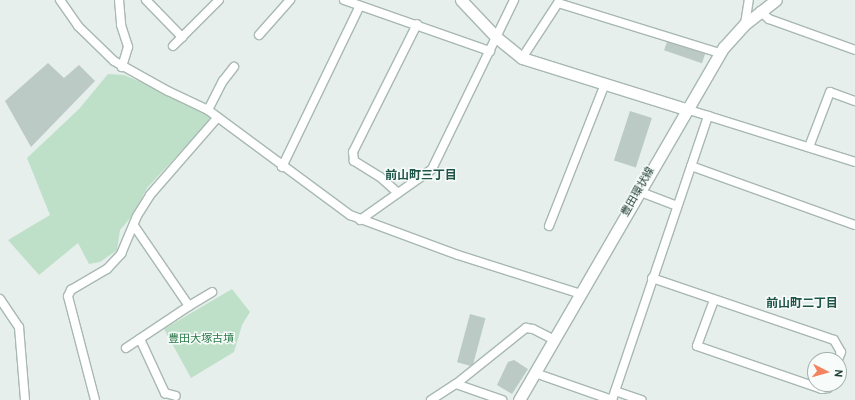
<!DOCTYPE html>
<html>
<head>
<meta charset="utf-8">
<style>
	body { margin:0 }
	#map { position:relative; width:855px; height:400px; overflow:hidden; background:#e6efeb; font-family:Overpass,"Noto Sans JP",sans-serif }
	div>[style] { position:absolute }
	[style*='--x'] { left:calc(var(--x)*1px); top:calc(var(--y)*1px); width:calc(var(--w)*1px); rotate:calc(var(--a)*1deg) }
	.green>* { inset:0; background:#bfe0c8 }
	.building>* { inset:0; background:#bbcac4; transform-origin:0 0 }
	.roads { filter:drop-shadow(1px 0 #a8b8b2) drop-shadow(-1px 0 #a8b8b2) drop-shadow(0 1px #a8b8b2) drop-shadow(0 -1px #a8b8b2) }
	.street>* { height:8px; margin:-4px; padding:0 4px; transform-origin:4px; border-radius:4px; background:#fff }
	.secondary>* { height:11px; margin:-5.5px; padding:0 5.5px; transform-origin:5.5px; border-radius:5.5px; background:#fff }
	span { translate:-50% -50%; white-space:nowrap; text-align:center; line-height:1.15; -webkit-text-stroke:3px #f7fbf9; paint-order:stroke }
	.street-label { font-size:11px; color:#24423a }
	.park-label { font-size:11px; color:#2d7a4b }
	.neighbourhood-label { font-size:12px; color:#1f5548; font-weight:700 }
	.north { position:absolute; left:807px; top:352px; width:40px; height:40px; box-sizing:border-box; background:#f7fbf9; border:1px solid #a3b1ad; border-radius:50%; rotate:96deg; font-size:11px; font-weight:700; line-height:16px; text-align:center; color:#24423a }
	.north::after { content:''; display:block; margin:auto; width:14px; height:18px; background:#f4845f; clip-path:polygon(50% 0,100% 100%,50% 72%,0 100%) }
</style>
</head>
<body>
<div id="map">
	<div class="green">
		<div style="clip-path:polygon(108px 74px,124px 75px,208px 110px,210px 120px,147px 188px,132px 216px,120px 230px,117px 250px,100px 262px,89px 264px,78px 243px,39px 275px,8px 240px,50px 215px,27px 158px,79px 109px)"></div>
		<div style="clip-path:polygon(232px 289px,250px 312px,242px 325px,234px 352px,191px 378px,164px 329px)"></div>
	</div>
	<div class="building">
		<div style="left:668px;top:39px;width:40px;height:12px;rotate:19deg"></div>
		<div style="clip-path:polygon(48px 63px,64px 78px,79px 65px,95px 81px,31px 147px,5px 101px)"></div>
		<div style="left:630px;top:111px;width:23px;height:52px;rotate:18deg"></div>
		<div style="left:470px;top:314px;width:16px;height:50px;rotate:15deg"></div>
		<div style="clip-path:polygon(514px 360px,528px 369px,512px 394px,497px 385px,508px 362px)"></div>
	</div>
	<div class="roads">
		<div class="street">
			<div style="--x:60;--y:0;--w:32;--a:55"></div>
			<div style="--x:78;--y:26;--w:50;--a:44.2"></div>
			<div style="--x:114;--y:61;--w:62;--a:29.1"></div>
			<div style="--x:168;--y:91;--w:44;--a:25.4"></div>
			<div style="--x:208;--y:110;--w:177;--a:36.5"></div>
			<div style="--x:350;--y:215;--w:115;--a:20.3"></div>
			<div style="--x:458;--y:255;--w:129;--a:17.6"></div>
			<div style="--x:119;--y:0;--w:25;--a:85"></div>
			<div style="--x:121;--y:25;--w:23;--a:72"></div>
			<div style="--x:128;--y:47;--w:21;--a:107"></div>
			<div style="--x:146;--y:0;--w:52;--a:45.8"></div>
			<div style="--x:182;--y:37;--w:52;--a:-45"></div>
			<div style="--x:344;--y:0;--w:155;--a:19.3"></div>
			<div style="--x:760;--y:11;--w:12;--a:42"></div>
			<div style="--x:769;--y:19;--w:91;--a:19.8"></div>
			<div style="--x:745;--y:24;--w:24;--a:-81"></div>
			<div style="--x:259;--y:35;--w:47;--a:-48.5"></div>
			<div style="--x:173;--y:46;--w:13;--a:-45"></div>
			<div style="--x:522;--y:58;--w:66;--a:-56.8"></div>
			<div style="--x:558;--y:3;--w:170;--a:17.2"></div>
			<div style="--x:686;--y:109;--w:177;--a:17.4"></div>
			<div style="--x:208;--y:110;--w:33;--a:-63"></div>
			<div style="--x:223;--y:81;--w:18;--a:-52"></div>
			<div style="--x:809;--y:147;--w:59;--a:-69.1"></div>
			<div style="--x:830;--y:92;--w:27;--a:20"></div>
			<div style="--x:691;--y:166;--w:174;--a:19.8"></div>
			<div style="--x:282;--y:167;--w:179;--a:-64.2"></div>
			<div style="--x:638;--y:191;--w:42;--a:21"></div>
			<div style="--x:398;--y:193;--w:24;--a:-138"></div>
			<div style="--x:380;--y:177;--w:31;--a:-148"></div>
			<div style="--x:354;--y:161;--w:9;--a:-96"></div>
			<div style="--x:353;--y:152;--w:143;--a:-63.4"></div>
			<div style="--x:360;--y:220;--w:88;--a:-35.3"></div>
			<div style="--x:432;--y:169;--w:188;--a:-64.1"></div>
			<div style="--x:549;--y:226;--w:153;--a:-68.5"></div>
			<div style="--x:652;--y:278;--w:192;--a:18.8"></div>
			<div style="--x:834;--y:340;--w:14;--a:60"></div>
			<div style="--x:841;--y:352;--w:9;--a:111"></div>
			<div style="--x:0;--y:299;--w:34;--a:56"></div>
			<div style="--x:19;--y:327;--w:73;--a:85.3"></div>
			<div style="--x:714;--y:300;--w:49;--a:110.3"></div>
			<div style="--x:697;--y:346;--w:132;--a:19"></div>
			<div style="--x:822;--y:389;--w:6;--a:-9"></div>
			<div style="--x:828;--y:388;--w:4;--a:-63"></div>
			<div style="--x:189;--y:306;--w:27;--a:-31"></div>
			<div style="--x:140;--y:339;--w:60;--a:65.2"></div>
			<div style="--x:165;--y:393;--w:11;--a:15"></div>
			<div style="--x:126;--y:348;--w:76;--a:-33.7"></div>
			<div style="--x:189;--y:306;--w:96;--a:-124.4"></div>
			<div style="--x:535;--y:373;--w:82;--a:19.3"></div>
			<div style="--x:456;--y:384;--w:49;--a:19.2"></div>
			<div style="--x:615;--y:391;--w:28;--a:19"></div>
			<div style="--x:95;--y:400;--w:107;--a:-104.6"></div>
			<div style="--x:68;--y:296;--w:7;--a:-63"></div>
			<div style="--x:71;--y:290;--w:42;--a:-30.3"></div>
			<div style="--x:107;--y:269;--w:21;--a:-47"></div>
			<div style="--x:121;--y:254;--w:41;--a:-67.2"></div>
			<div style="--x:137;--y:216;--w:25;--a:-58"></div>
			<div style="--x:150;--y:195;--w:103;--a:-48.9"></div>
			<div style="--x:431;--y:400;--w:30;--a:-33"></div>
			<div style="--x:456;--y:384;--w:90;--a:-38.7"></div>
			<div style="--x:526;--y:328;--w:7;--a:8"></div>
			<div style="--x:533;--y:329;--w:25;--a:27"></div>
			<div style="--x:612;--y:400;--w:300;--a:-71.3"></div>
		</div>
		<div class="secondary">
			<div style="--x:461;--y:0;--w:51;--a:46.6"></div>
			<div style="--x:496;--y:37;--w:33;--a:39"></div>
			<div style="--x:522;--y:58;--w:172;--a:17.3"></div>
			<div style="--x:519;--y:400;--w:408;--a:-59.9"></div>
			<div style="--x:724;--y:47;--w:31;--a:-48"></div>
			<div style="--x:745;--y:24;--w:39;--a:-38"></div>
		</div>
	</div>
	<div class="street-label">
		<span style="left:638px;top:192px;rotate:-60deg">豊田環状線</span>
	</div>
	<div class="park-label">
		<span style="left:201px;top:339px">豊田大塚古墳</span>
	</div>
	<div class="neighbourhood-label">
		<span style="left:421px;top:177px">前山町三丁目</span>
		<span style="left:802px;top:305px">前山町二丁目</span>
	</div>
	<div class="north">N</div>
</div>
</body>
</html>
